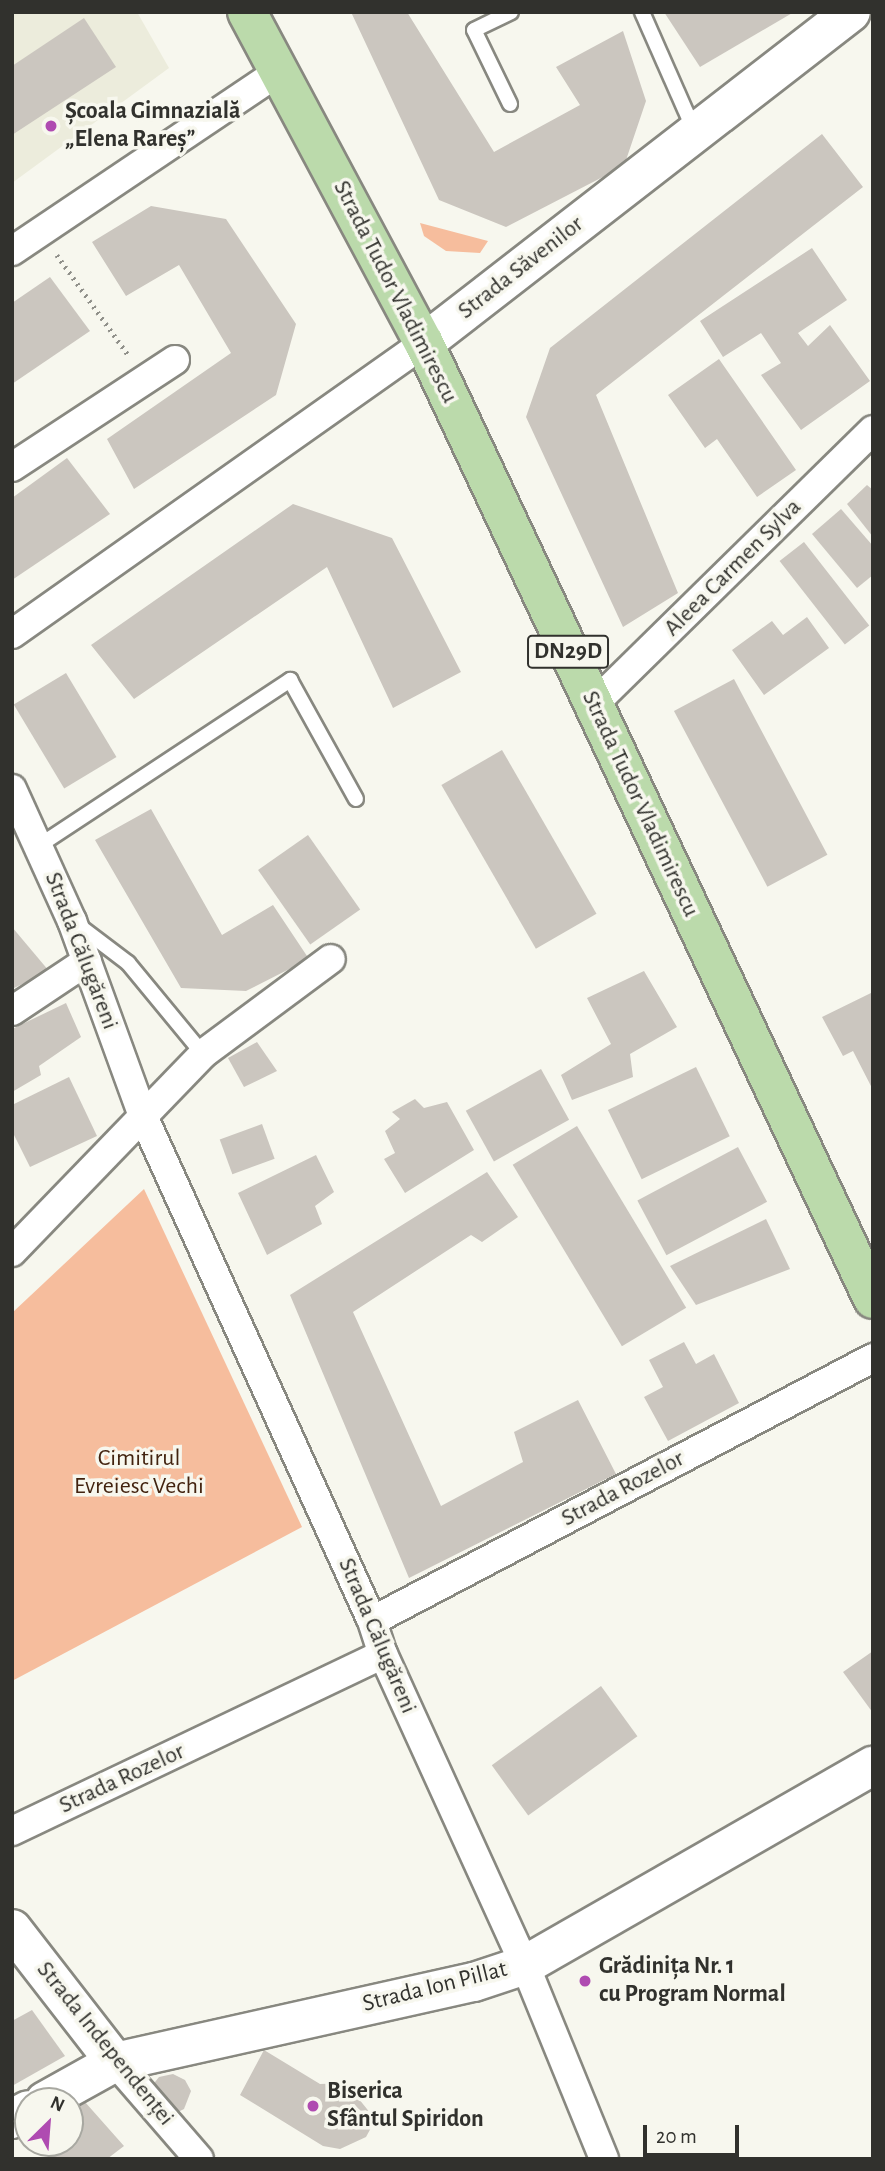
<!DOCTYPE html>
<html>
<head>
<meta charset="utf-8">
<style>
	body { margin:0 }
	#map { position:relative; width:885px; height:2171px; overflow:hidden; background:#f7f7ee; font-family:"Alegreya Sans",sans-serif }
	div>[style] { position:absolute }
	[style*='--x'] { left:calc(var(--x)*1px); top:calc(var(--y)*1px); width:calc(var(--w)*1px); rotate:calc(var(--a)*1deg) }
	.built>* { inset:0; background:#ececdc }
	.green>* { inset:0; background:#f6bd9d }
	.building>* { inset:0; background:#cbc6bf; transform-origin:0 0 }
	.path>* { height:4.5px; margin-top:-2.25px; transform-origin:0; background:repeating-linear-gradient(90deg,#90908a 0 2px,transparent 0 7px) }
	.roads { filter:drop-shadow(2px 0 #888880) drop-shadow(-2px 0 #888880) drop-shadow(0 2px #888880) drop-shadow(0 -2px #888880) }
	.lane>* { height:14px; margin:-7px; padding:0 7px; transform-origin:7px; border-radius:7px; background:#fff }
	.street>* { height:28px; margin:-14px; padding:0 14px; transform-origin:14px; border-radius:14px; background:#fff }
	.secondary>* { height:38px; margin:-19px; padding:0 19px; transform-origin:19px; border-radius:19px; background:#fff }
	.primary>* { height:38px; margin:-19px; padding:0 19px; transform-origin:19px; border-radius:19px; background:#bbdaab }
	.dots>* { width:19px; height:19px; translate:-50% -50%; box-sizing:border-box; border:4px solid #f7f7ee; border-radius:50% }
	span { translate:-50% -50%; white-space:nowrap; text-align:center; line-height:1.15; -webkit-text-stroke:7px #f7f7ee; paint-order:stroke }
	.shield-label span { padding:2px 5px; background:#f7f7ee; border:2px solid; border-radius:5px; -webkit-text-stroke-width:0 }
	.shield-label { font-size:23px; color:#31312d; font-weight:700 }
	.poi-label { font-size:24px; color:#31312d; font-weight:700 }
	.left { translate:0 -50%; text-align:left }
	.street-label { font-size:24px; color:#31312d }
	.park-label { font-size:24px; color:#42230f }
	.frame { position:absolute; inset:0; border:14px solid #31312d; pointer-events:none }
	.north { position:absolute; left:14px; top:2087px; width:70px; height:70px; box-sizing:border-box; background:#f7f7ee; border:2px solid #a8a8a1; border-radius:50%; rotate:25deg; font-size:19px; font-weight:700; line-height:28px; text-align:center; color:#31312d }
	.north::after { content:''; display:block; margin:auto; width:24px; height:32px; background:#af4bb1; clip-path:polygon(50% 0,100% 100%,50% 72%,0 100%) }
	.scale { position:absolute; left:643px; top:2125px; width:96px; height:32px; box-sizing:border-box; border:4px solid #31312d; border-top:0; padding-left:9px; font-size:21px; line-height:24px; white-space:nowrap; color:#31312d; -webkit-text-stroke:5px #f7f7ee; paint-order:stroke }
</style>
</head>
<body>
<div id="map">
	<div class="built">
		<div style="clip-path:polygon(12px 12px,137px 12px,169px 68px,12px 183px)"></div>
	</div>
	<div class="green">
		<div style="clip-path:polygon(420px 223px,488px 241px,480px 253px,446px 251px,424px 236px)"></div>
		<div style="clip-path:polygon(144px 1189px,302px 1527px,12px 1681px,12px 1313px)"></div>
	</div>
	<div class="building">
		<div style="clip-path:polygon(351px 12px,407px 12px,494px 152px,580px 105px,556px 67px,623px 31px,646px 101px,624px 166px,506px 227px,439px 200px)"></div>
		<div style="clip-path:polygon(664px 12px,794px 12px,700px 67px)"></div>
		<div style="clip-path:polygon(84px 18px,116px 67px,12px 135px,12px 66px)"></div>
		<div style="clip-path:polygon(822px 134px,863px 187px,596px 395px,678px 593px,623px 627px,526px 417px,550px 348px)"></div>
		<div style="clip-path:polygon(151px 206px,226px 219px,296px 324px,276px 395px,134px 489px,107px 439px,231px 353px,179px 265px,126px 296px,92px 242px)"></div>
		<div style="clip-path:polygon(812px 248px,847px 300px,798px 333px,808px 346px,830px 325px,870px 381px,801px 430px,761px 375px,781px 363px,761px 333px,723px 357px,700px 321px)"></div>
		<div style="clip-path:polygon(50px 277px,90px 331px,12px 384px,12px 303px)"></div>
		<div style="clip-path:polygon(719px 359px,796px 470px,757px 497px,717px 439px,705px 448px,668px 395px)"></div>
		<div style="clip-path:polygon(67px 458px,110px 514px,12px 580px,12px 498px)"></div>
		<div style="clip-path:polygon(867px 485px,873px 490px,873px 537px,847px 504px)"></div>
		<div style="clip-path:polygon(293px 504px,392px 538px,461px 672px,393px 708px,327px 567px,134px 699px,91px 645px)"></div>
		<div style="clip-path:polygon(841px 509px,873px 546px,873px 575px,857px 588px,812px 534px)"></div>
		<div style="left:804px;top:542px;width:106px;height:31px;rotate:52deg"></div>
		<div style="clip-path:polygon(807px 617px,829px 648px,764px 695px,732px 650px,772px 621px,783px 635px)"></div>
		<div style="left:66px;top:673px;width:98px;height:61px;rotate:59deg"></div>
		<div style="left:734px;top:679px;width:199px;height:68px;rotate:62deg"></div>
		<div style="left:502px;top:750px;width:189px;height:70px;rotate:60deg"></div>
		<div style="clip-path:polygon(151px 809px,222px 935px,273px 905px,309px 959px,246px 991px,181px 988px,95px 840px)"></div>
		<div style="left:308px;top:835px;width:91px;height:61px;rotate:55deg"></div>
		<div style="clip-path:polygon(12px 927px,49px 971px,12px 989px)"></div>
		<div style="clip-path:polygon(644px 971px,677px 1027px,630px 1054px,633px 1077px,572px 1100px,561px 1075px,611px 1044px,587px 998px)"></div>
		<div style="clip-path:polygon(873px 992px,873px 1090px,853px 1051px,843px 1056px,822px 1017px)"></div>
		<div style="clip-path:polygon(66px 1003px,81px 1037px,39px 1066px,41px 1075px,12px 1092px,12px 1029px)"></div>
		<div style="clip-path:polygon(257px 1042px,277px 1071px,244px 1087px,228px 1058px)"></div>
		<div style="left:696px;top:1067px;width:77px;height:98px;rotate:64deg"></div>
		<div style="left:541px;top:1069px;width:58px;height:86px;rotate:61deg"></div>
		<div style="clip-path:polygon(69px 1077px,97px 1136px,30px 1167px,12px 1131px,12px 1105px)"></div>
		<div style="clip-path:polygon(415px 1099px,424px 1108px,447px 1102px,474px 1150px,405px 1193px,384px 1159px,395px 1153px,385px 1131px,400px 1119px,392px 1112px)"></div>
		<div style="left:262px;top:1124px;width:37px;height:45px;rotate:70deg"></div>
		<div style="left:577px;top:1126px;width:212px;height:75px;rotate:59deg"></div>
		<div style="left:738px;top:1147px;width:62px;height:114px;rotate:62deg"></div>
		<div style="clip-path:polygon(316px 1155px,334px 1192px,315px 1206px,322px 1224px,267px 1255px,238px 1193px)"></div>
		<div style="clip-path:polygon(487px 1172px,518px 1217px,482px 1242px,471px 1235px,353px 1312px,441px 1506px,523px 1462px,514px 1432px,578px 1400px,616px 1474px,409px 1578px,290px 1295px)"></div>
		<div style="clip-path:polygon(766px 1219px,790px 1269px,696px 1305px,670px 1266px)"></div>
		<div style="clip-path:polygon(684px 1342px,696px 1364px,714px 1354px,739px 1403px,668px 1441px,644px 1397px,663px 1387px,649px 1360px)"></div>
		<div style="clip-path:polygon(873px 1651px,873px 1713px,843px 1672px)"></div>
		<div style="left:601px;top:1686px;width:62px;height:135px;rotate:54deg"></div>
		<div style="clip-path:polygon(32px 2010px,65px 2056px,12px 2086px,12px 2021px)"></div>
		<div style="clip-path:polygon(264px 2050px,320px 2084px,346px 2083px,371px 2114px,372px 2126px,366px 2137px,340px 2149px,323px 2146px,240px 2095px)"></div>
		<div style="clip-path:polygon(173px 2074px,185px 2080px,191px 2091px,184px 2109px,172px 2115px,151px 2087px,159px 2077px)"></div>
		<div style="clip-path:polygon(85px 2102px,124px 2146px,107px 2159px,50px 2159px,36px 2143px,70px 2143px,70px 2112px)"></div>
	</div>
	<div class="path">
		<div style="--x:57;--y:255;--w:124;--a:54.5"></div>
	</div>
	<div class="roads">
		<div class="lane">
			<div style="--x:642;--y:12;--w:131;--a:66.2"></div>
			<div style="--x:510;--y:104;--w:82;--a:-115.9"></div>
			<div style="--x:474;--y:30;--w:41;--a:-25.9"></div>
			<div style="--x:40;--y:845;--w:300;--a:-33.4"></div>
			<div style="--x:290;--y:680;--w:136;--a:61"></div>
			<div style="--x:78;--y:925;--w:63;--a:37.2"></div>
			<div style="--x:128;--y:963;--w:118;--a:50.5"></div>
		</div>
		<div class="street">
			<div style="--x:12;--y:251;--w:324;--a:-33.9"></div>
			<div style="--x:12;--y:467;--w:195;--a:-33.3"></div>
			<div style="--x:12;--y:634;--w:504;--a:-35.23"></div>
			<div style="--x:593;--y:705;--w:392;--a:-44.5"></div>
			<div style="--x:12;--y:789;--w:145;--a:65.6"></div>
			<div style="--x:72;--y:921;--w:208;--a:70"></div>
			<div style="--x:143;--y:1116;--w:554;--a:65.61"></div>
			<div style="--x:372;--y:1621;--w:35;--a:72"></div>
			<div style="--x:383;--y:1654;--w:342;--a:65.5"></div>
			<div style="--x:525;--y:1965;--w:209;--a:67.8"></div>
			<div style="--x:12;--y:1011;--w:90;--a:-33.7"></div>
			<div style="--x:12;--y:1252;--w:275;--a:-46"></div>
			<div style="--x:203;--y:1054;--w:159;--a:-36.6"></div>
			<div style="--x:372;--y:1621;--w:566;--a:-27.7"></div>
			<div style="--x:12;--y:1831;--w:411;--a:-25.5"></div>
			<div style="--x:115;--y:2062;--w:128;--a:49.1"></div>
		</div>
		<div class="secondary">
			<div style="--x:424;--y:343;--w:540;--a:-37.78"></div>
			<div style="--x:12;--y:1929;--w:168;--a:52.2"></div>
			<div style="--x:45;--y:2101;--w:80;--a:-29.1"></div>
			<div style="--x:115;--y:2062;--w:368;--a:-12.6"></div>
			<div style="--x:474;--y:1982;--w:54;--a:-18.4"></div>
			<div style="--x:525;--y:1965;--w:401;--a:-29.8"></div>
			<div style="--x:12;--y:2119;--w:18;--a:-29"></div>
		</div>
		<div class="primary">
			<div style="--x:247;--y:12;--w:375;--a:61.9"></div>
			<div style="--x:424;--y:343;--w:1056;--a:64.84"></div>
		</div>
	</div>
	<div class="dots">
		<div style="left:51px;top:126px;background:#af4bb1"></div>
		<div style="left:585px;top:1981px;background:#af4bb1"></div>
		<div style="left:313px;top:2106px;background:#af4bb1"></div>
	</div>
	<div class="shield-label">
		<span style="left:568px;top:652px">DN29D</span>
	</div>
	<div class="poi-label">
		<span class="left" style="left:65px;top:126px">Școala Gimnazială<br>„Elena Rareș”</span>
		<span class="left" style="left:599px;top:1981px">Grădinița Nr. 1<br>cu Program Normal</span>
		<span class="left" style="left:327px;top:2106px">Biserica<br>Sfântul Spiridon</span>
	</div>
	<div class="street-label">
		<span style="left:521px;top:268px;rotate:-38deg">Strada Săvenilor</span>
		<span style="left:395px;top:292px;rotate:63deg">Strada Tudor Vladimirescu</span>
		<span style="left:733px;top:568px;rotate:-45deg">Aleea Carmen Sylva</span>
		<span style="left:640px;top:804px;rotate:65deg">Strada Tudor Vladimirescu</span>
		<span style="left:81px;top:951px;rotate:69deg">Strada Călugăreni</span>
		<span style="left:623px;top:1489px;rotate:-28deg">Strada Rozelor</span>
		<span style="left:377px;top:1636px;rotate:67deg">Strada Călugăreni</span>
		<span style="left:122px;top:1779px;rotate:-25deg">Strada Rozelor</span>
		<span style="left:435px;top:1987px;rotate:-14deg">Strada Ion Pillat</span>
		<span style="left:105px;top:2044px;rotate:51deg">Strada Independenței</span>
	</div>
	<div class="park-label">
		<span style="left:139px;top:1473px">Cimitirul<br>Evreiesc Vechi</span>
	</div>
	<div class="frame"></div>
	<div class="north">N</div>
	<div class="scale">20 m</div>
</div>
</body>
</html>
